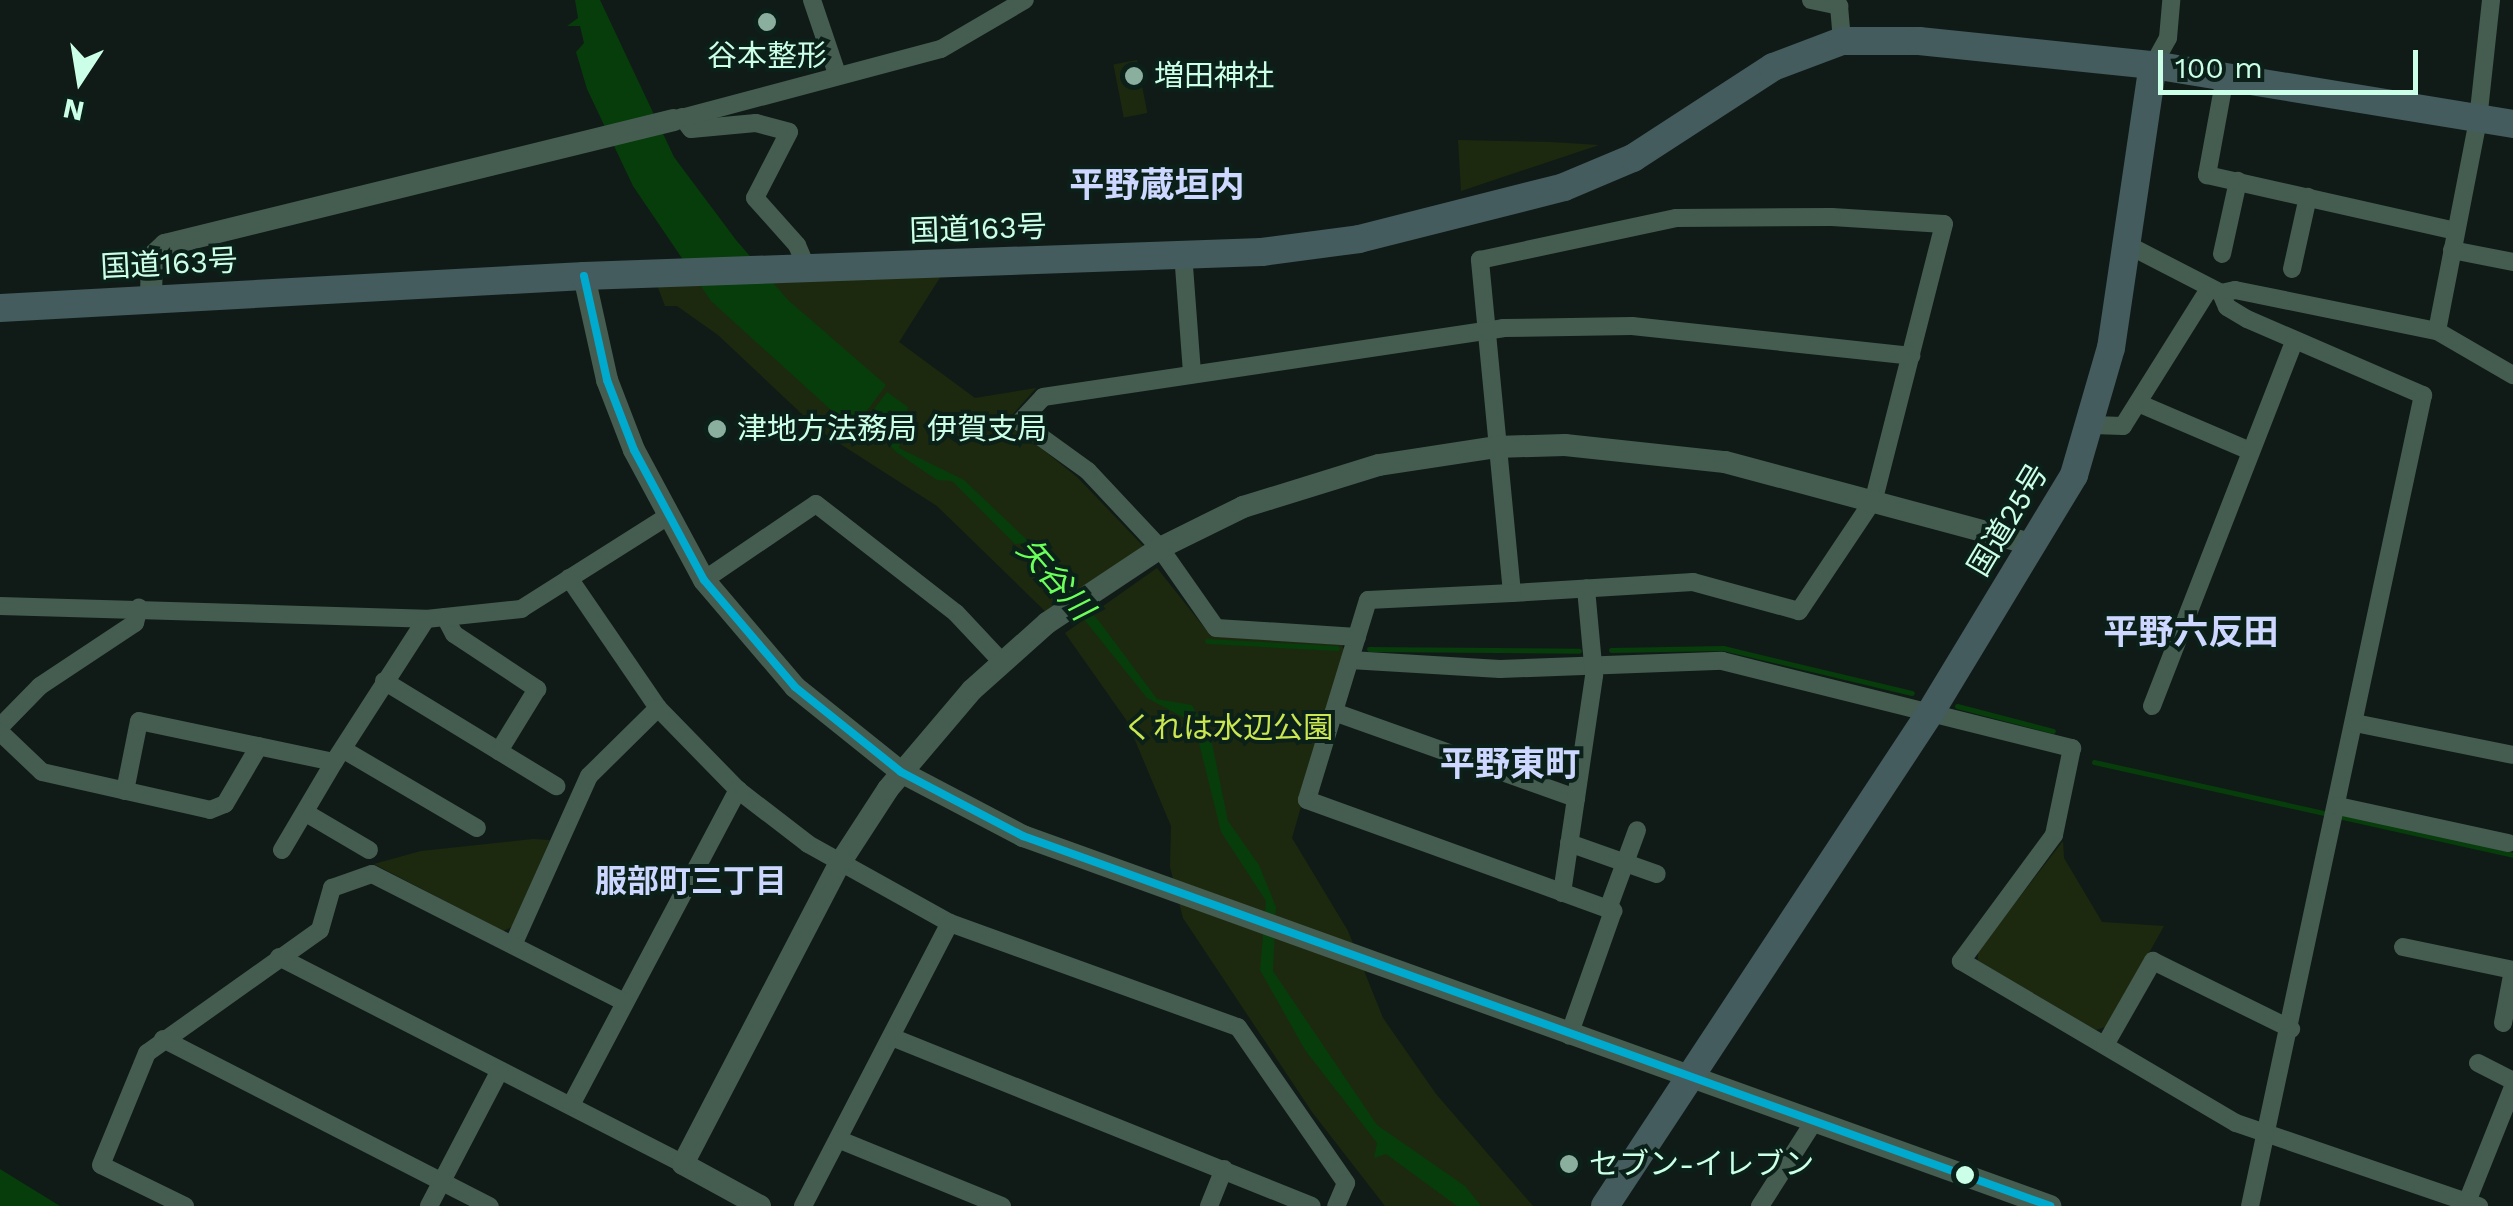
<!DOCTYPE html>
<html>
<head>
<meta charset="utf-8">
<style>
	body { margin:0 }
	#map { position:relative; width:2513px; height:1206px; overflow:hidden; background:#101b17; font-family:"Work Sans","Noto Sans JP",sans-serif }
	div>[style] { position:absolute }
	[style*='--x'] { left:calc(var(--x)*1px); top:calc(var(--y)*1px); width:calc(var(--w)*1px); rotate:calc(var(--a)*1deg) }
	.green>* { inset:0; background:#1d290f; transform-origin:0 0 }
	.water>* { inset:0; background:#073c0b }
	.stream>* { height:5px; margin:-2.5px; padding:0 2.5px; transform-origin:2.5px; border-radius:2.5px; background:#073c0b }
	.minor>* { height:18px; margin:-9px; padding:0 9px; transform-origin:9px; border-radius:9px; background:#445d50 }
	.tertiary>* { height:22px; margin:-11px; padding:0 11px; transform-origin:11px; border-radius:11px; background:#445d50 }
	.trunk>* { height:28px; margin:-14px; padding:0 14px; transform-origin:14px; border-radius:14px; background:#445c5d }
	.bus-1>* { height:8px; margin:-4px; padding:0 4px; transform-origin:4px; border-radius:4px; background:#00a9ce }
	.dots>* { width:28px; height:28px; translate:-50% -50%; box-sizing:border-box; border:5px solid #0b2018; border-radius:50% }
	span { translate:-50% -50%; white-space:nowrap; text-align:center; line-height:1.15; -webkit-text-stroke:8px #0b2018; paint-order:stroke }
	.poi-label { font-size:30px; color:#cbffe7 }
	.left { translate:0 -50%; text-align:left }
	.street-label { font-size:30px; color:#cbffe7 }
	.park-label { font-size:30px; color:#cbe74f }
	.water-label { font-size:32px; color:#6aff59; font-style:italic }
	.neighbourhood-label { font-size:32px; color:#cdd7ff; font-weight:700 }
	.quarter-label { font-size:35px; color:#cdd7ff; font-weight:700 }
	.north { position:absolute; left:30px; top:30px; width:100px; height:100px; -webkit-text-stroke:8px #0b2018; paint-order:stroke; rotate:192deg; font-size:28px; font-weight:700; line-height:40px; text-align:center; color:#cbffe7 }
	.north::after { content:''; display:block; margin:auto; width:35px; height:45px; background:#cbffe7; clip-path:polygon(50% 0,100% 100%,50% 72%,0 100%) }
	.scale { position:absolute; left:2158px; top:50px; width:260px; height:45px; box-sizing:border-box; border:5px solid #cbffe7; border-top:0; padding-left:12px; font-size:30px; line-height:35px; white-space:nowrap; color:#cbffe7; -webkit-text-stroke:8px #0b2018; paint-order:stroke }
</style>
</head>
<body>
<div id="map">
	<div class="green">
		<div style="left:1137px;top:60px;width:54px;height:24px;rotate:79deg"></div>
		<div style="clip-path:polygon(1458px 140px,1550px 142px,1599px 145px,1461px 191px)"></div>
		<div style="clip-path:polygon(941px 276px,899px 342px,975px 398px,1036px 388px,1007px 421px,1077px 477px,1146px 549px,1050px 616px,937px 506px,820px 431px,718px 335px,677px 306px,665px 306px,657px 285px)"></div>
		<div style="clip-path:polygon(1157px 568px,1211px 636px,1342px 645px,1345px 652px,1292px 838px,1348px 931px,1383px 1018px,1436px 1094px,1533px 1206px,1385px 1206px,1312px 1112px,1183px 918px,1170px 867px,1171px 826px,1127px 721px,1065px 633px)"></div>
		<div style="clip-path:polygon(533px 839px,550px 840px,512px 927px,503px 931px,374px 864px,421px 851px)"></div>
		<div style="clip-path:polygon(2063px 841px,2064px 858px,2102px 922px,2164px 926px,2108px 1026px,2096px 1030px,1978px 961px,1978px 951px)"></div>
	</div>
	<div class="water">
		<div style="clip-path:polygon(575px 0,600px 0,674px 157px,736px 240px,788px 300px,886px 385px,853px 430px,711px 301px,633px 186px,587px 89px,576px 52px,584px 43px,580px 26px,567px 26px,578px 18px)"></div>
		<div style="clip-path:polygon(887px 392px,908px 407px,899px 448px,964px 480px,1046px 558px,1047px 567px,1099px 621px,1157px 699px,1192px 705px,1212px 743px,1228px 821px,1259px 865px,1276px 907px,1273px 971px,1377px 1125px,1465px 1186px,1481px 1206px,1457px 1206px,1386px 1154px,1374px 1158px,1377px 1143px,1305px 1050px,1260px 970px,1266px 901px,1221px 832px,1194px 723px,1147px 698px,1023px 543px,1015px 544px,952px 481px,937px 480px,896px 452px,890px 445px,894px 412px,890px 410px,880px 425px,880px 440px,862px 425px)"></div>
		<div style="clip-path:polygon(0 1169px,60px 1206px,0 1206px)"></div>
	</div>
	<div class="stream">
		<div style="--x:1207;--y:641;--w:130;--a:3.1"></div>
		<div style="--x:1369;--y:649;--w:210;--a:0.5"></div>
		<div style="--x:1611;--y:650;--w:112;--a:-1"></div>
		<div style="--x:1723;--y:648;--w:194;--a:13.4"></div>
		<div style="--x:1957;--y:706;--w:99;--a:14.6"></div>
		<div style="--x:2094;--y:762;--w:429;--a:12.5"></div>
	</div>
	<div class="minor">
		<div style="--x:812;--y:0;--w:78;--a:71.3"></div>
		<div style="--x:1811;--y:0;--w:29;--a:12"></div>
		<div style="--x:1839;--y:6;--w:35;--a:85"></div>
		<div style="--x:2153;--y:65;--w:31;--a:-61"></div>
		<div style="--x:2168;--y:38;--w:38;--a:-85"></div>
		<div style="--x:2225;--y:77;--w:100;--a:100.4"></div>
		<div style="--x:2207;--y:175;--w:255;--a:12.7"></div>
		<div style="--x:682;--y:117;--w:15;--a:53"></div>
		<div style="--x:691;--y:129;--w:65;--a:-5.3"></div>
		<div style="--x:756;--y:123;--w:34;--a:15"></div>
		<div style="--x:789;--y:132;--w:74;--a:117.3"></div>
		<div style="--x:755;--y:198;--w:63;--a:48.2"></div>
		<div style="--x:797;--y:245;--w:25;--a:67"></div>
		<div style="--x:674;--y:120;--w:276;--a:-14.9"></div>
		<div style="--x:941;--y:49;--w:97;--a:-30.3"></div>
		<div style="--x:1832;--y:217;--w:112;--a:3.6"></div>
		<div style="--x:1944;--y:224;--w:284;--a:104.3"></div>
		<div style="--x:1874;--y:499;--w:135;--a:123.8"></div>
		<div style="--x:1799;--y:611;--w:110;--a:-164.7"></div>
		<div style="--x:1693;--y:582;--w:181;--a:176.5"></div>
		<div style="--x:1512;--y:593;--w:335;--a:-95.5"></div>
		<div style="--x:1480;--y:260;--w:200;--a:-12.1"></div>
		<div style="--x:1676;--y:218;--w:156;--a:-0.4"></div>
		<div style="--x:2126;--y:244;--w:107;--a:27.3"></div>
		<div style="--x:2221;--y:293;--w:14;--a:-12"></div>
		<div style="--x:2235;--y:290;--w:206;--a:11.5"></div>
		<div style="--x:2437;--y:331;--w:88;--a:30.1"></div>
		<div style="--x:2452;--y:250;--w:62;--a:11.1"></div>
		<div style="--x:1183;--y:253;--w:121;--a:85.7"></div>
		<div style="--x:2222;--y:254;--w:75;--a:-77.6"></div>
		<div style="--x:2292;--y:269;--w:74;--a:-77.5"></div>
		<div style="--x:2221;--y:293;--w:15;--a:67"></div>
		<div style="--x:2227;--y:307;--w:23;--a:31"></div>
		<div style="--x:2247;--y:319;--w:192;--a:23.4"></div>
		<div style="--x:2423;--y:395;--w:829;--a:102.04"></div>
		<div style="--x:2437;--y:331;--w:215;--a:-79"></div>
		<div style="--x:2478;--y:120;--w:121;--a:-83.8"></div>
		<div style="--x:2138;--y:403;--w:122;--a:23.2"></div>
		<div style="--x:2093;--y:425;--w:30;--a:2"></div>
		<div style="--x:2123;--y:426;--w:162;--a:-57.9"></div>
		<div style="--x:569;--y:578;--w:158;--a:55.6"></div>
		<div style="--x:658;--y:708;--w:115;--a:45.7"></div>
		<div style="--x:738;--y:790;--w:88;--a:37.6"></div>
		<div style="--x:808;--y:844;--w:162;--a:29.1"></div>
		<div style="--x:950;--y:923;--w:306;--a:19.9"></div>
		<div style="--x:1238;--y:1027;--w:190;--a:55.3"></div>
		<div style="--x:1346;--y:1183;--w:25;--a:113"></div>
		<div style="--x:704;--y:580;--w:135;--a:-34.2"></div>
		<div style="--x:816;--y:504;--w:177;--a:37.9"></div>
		<div style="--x:956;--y:613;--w:67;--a:46.8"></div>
		<div style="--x:1512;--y:593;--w:144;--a:177.2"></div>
		<div style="--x:1368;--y:600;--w:209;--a:107"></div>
		<div style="--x:1307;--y:800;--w:326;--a:19.9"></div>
		<div style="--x:1613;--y:911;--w:132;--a:109.5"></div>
		<div style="--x:0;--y:606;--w:426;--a:1.7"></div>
		<div style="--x:426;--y:619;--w:96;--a:-6"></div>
		<div style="--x:521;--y:609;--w:170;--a:-32.3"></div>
		<div style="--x:445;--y:617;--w:19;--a:62"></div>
		<div style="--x:454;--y:634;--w:100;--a:33.5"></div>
		<div style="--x:537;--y:689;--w:73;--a:121.5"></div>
		<div style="--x:1357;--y:637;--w:141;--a:-176.3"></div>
		<div style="--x:1216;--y:628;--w:98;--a:-125"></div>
		<div style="--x:1160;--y:548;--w:105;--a:-133.1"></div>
		<div style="--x:1088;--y:471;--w:84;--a:-144.2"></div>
		<div style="--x:1020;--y:422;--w:34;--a:-47"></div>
		<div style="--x:1043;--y:397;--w:465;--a:-8.5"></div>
		<div style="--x:1503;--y:328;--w:129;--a:-0.9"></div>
		<div style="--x:1632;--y:326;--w:281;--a:6.1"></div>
		<div style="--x:1350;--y:660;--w:150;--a:3.4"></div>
		<div style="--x:1500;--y:669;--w:222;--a:-2.1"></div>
		<div style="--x:1722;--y:661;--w:361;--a:14"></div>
		<div style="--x:2072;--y:748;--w:89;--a:101.7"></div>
		<div style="--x:2054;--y:835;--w:157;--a:126.4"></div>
		<div style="--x:1961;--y:961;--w:319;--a:30.5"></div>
		<div style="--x:2236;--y:1123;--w:257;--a:18.9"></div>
		<div style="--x:384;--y:681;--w:202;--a:31.4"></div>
		<div style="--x:2152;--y:706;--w:391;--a:-68.7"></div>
		<div style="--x:1334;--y:712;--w:257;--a:19.6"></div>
		<div style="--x:2355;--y:723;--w:161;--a:11.4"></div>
		<div style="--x:0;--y:727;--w:57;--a:-45.7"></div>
		<div style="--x:40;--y:686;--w:114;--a:-33.6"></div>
		<div style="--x:135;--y:623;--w:16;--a:-76"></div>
		<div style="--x:0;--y:732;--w:58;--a:43.6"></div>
		<div style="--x:42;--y:772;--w:172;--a:12.7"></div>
		<div style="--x:210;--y:810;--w:16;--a:-22"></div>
		<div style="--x:225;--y:804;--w:67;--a:-59.6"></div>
		<div style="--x:344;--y:750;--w:154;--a:30.4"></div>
		<div style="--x:125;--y:791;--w:71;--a:-78.7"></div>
		<div style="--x:139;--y:721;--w:199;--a:11.9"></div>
		<div style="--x:334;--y:762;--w:170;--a:-57.2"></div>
		<div style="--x:2338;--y:806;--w:174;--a:12.3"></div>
		<div style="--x:306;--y:813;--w:73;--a:30.4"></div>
		<div style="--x:1569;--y:843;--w:93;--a:19.4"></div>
		<div style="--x:282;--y:850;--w:102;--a:-59.4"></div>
		<div style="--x:1562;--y:893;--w:220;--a:-81.6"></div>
		<div style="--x:1594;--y:675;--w:87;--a:-95.3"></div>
		<div style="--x:1608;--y:909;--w:84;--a:-69.8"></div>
		<div style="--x:513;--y:945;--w:185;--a:-65.8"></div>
		<div style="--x:589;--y:776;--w:97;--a:-44.6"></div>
		<div style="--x:2403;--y:947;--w:112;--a:11.8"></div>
		<div style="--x:279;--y:957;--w:454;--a:27.1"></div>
		<div style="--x:2503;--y:1023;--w:54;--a:-79.3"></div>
		<div style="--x:894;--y:1038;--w:450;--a:21.9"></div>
		<div style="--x:163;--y:1039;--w:367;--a:27.1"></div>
		<div style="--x:2105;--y:1045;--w:97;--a:-60.3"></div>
		<div style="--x:2153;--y:961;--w:154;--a:26.2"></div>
		<div style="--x:2478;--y:1063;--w:39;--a:27"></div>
		<div style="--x:571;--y:1105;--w:357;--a:-62.1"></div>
		<div style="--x:840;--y:1140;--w:175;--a:22.2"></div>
		<div style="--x:2467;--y:1202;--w:124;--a:-68.2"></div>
		<div style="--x:185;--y:1206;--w:93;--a:-154"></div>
		<div style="--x:101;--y:1165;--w:121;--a:-67.7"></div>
		<div style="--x:147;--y:1053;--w:212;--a:-35.4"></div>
		<div style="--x:320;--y:930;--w:44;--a:-74.1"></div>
		<div style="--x:332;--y:888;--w:42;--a:-19.3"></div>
		<div style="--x:372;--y:874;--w:283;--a:26.9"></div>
		<div style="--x:429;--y:1206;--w:153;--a:-62.4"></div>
		<div style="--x:803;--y:1206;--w:319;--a:-62.6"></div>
		<div style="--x:1209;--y:1206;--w:40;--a:-68"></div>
		<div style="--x:1760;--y:1206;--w:98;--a:-57.4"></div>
	</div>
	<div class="tertiary">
		<div style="--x:584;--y:276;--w:107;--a:77.5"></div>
		<div style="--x:607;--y:380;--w:75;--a:68.9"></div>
		<div style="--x:634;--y:450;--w:148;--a:61.7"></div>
		<div style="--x:704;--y:580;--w:140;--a:49.6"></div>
		<div style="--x:795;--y:687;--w:136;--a:38.7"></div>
		<div style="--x:901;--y:772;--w:138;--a:27.7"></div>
		<div style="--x:1023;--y:836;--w:1092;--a:19.81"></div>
		<div style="--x:151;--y:297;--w:40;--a:-88.6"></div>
		<div style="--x:152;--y:257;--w:18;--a:-43"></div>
		<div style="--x:165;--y:245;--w:524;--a:-13.8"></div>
		<div style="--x:760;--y:1206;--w:88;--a:-151.4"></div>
		<div style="--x:683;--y:1164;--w:339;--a:-62.5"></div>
		<div style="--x:840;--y:863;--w:88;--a:-57"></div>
		<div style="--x:888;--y:789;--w:130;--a:-49.7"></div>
		<div style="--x:972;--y:690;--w:101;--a:-41.8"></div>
		<div style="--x:1047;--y:623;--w:136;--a:-33.6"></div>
		<div style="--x:1160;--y:548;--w:93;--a:-26.3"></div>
		<div style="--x:1243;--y:507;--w:142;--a:-17.2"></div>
		<div style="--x:1379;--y:465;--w:118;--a:-8.7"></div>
		<div style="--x:1496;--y:447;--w:69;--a:-1.7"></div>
		<div style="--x:1565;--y:445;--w:161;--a:6.1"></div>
		<div style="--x:1725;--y:462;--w:318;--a:15"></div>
	</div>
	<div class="trunk">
		<div style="--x:0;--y:308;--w:585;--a:-3.14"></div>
		<div style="--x:584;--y:276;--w:678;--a:-2.03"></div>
		<div style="--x:1262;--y:252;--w:98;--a:-7.6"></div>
		<div style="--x:1359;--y:239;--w:211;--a:-14.2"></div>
		<div style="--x:1564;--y:187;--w:75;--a:-22.8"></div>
		<div style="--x:1633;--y:158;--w:167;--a:-33"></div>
		<div style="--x:1773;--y:67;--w:74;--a:-20.6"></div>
		<div style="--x:1842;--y:41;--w:77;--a:0"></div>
		<div style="--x:1919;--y:41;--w:235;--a:5.9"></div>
		<div style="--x:2153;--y:65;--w:365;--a:9.3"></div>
		<div style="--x:1605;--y:1206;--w:590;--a:-56.61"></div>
		<div style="--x:1930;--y:713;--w:278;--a:-58.8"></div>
		<div style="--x:2074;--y:475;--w:132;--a:-73.8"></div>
		<div style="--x:2111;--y:348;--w:286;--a:-81.6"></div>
	</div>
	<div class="bus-1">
		<div style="--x:584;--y:276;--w:107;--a:77.5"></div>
		<div style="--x:607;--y:380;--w:75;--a:68.9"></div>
		<div style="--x:634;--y:450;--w:148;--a:61.7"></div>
		<div style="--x:704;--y:580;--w:140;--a:49.6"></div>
		<div style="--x:795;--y:687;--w:136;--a:38.7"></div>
		<div style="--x:901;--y:772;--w:138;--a:27.7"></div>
		<div style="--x:1023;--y:836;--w:1092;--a:19.81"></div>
	</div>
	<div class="dots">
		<div style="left:767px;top:22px;background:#8aaf9e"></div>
		<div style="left:1134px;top:76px;background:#8aaf9e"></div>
		<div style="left:717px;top:429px;background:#8aaf9e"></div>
		<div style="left:1569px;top:1164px;background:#8aaf9e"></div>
		<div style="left:1965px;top:1175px;background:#cbffe7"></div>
	</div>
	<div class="poi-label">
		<span style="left:767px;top:56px">谷本整形</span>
		<span class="left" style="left:1154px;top:76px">増田神社</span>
		<span class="left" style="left:737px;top:429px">津地方法務局 伊賀支局</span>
		<span class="left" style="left:1589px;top:1164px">セブン-イレブン</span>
	</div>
	<div class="street-label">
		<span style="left:978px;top:229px;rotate:-2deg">国道163号</span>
		<span style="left:169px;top:264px;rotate:-3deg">国道163号</span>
		<span style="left:2008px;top:520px;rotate:-59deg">国道25号</span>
	</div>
	<div class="park-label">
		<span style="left:1228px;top:728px">くれは水辺公園</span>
	</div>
	<div class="water-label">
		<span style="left:1055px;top:579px;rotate:49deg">矢谷川</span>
	</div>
	<div class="neighbourhood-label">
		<span style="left:691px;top:881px">服部町三丁目</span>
	</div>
	<div class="quarter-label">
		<span style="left:1157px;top:185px">平野蔵垣内</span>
		<span style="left:2191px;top:632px">平野六反田</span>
		<span style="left:1510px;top:764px">平野東町</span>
	</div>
	<div class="north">N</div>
	<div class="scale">100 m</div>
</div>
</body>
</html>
